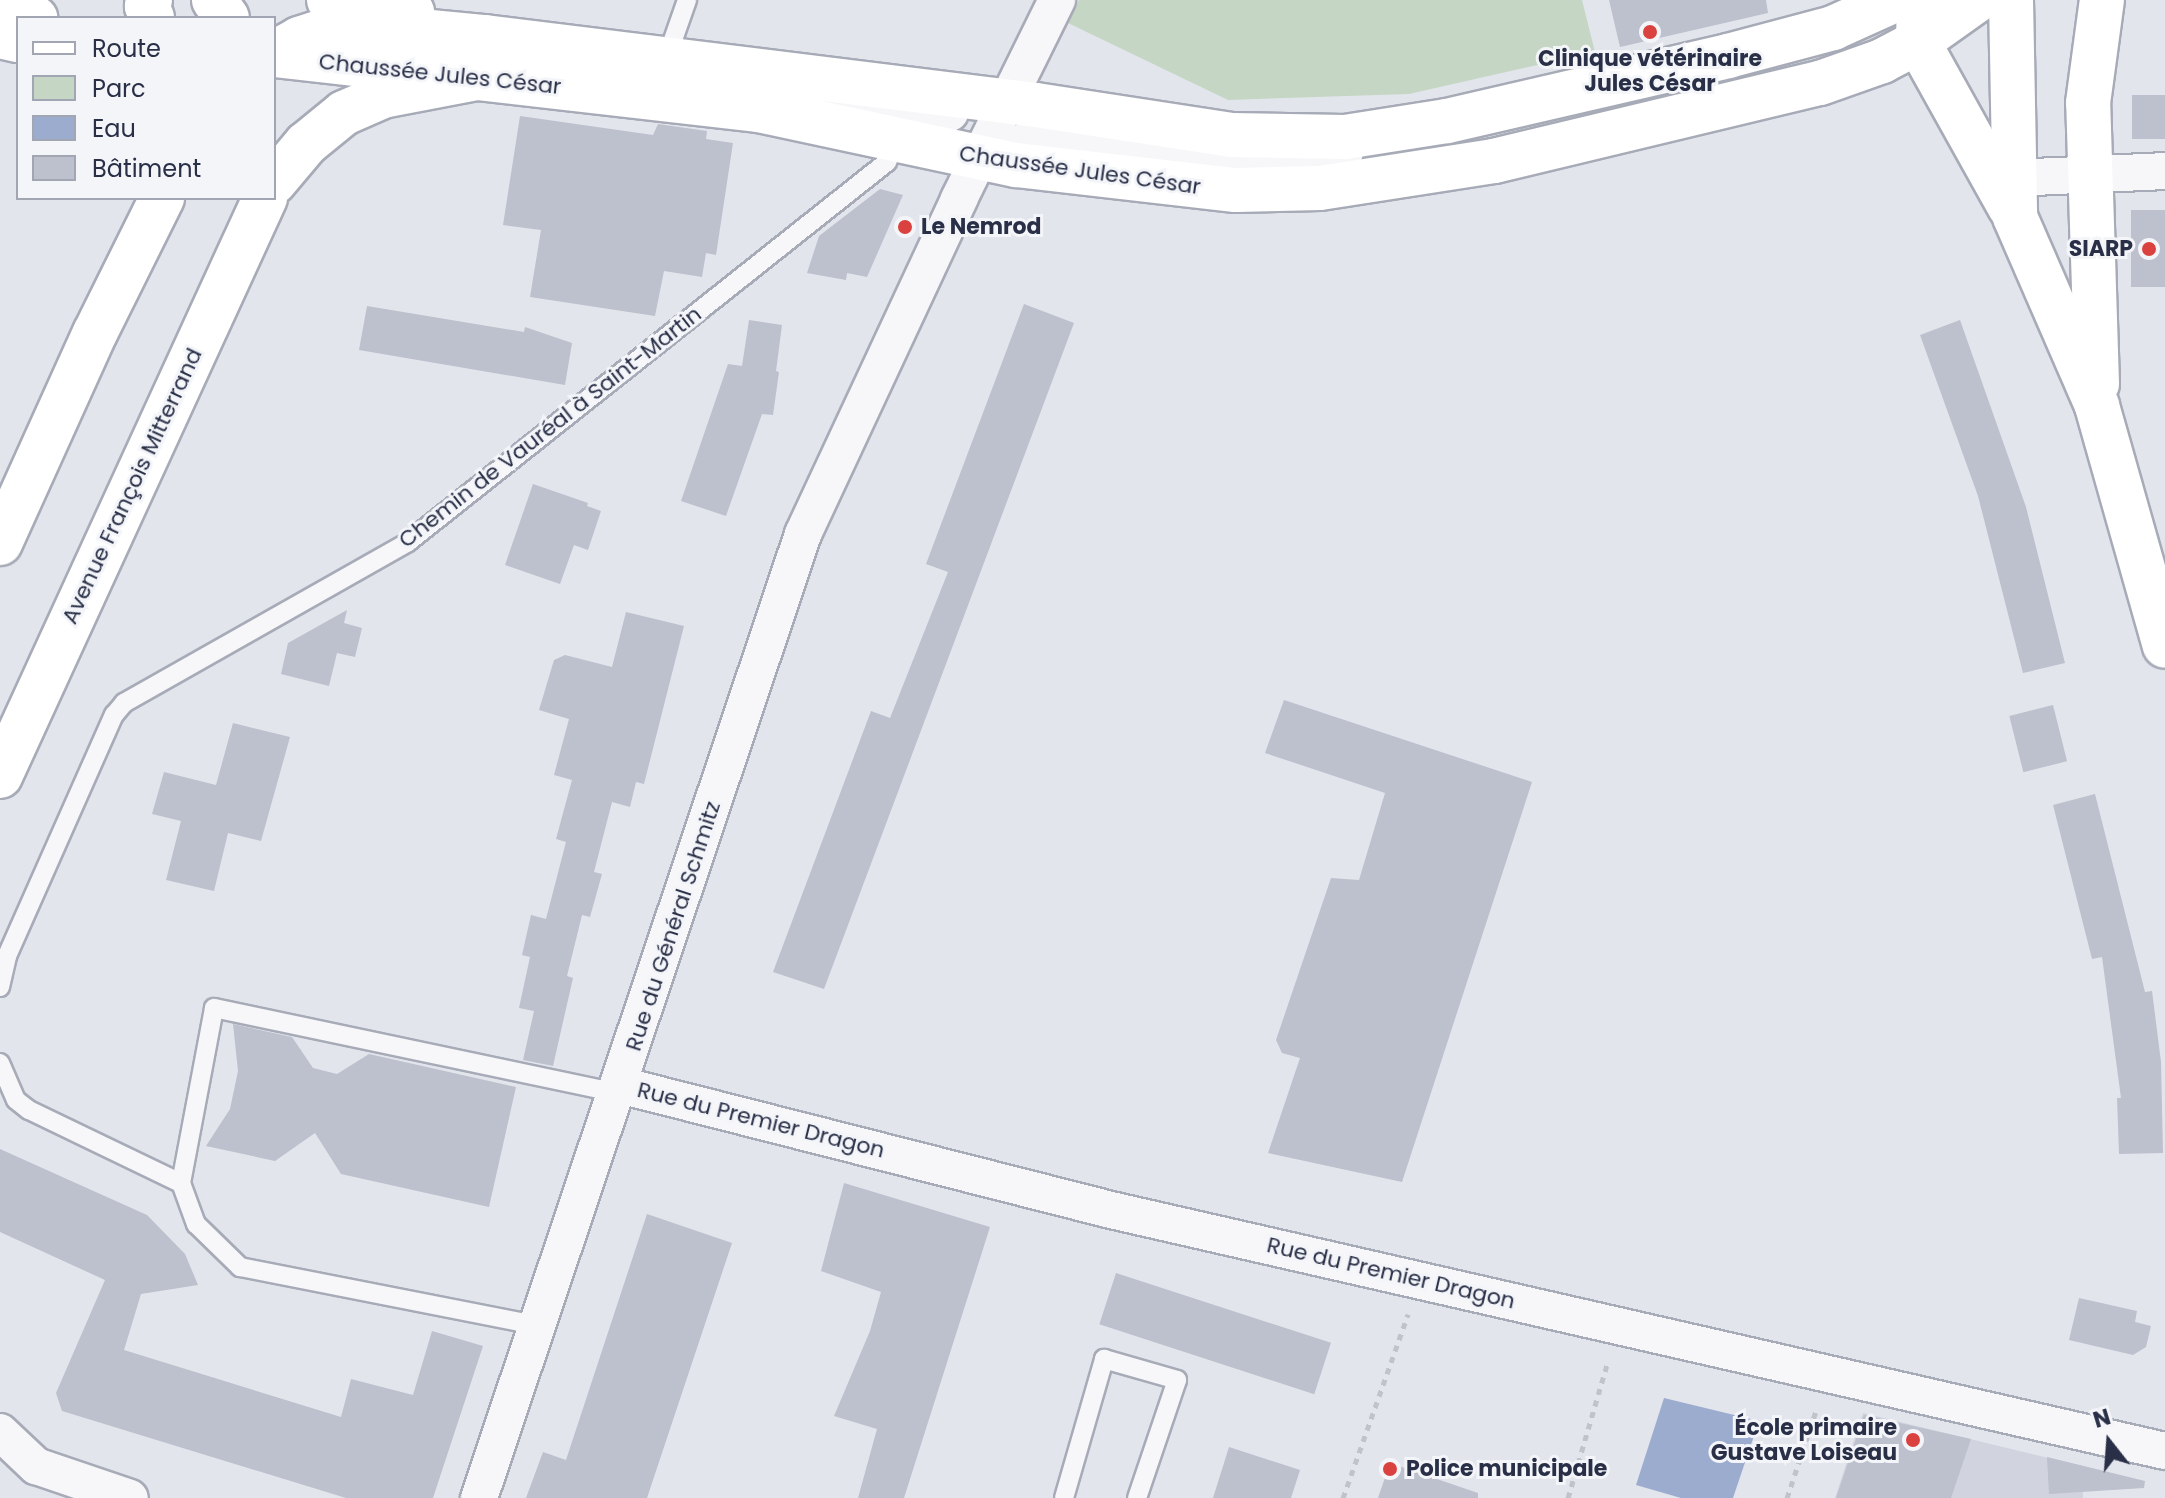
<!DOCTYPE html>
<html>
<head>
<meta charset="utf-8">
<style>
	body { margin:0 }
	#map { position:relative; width:2165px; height:1498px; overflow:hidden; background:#e3e5ec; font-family:Poppins,sans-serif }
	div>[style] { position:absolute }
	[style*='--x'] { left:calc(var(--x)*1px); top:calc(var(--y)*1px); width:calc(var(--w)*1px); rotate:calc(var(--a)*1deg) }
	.built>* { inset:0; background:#d1d4df }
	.green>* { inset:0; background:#c5d7c4 }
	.water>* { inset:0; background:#9caccf }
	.building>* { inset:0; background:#bdc0cd; transform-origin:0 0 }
	.path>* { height:5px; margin-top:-2.5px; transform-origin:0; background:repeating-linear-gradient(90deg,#c1c3cb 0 6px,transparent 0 12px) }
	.roads { filter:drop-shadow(2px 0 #a7abb7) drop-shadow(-2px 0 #a7abb7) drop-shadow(0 2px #a7abb7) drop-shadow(0 -2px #a7abb7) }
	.lane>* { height:18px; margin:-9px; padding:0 9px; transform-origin:9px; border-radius:9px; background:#f7f7fa }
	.street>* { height:36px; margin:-18px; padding:0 18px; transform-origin:18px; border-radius:18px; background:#f7f7fa }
	.secondary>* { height:44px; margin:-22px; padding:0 22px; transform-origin:22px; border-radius:22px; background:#fff }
	.primary>* { height:44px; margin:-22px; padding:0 22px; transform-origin:22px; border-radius:22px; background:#fff }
	.dots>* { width:22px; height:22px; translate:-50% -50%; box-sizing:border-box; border:4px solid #f3f5f9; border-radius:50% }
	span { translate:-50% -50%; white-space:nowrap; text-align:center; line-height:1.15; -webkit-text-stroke:6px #f3f5f9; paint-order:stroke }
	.poi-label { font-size:22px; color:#292f47; font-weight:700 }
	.left { translate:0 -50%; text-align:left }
	.right { translate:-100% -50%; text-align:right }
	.street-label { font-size:22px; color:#292f47 }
	.legend { position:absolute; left:16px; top:16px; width:260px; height:184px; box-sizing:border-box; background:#f3f5f9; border:2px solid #a2a6b2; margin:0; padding:10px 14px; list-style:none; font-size:24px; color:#292f47 }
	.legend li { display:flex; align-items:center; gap:16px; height:40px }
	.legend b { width:40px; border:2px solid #a2a6b2 }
	.north { position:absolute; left:2069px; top:1402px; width:80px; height:80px; -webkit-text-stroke:6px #f3f5f9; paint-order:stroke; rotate:343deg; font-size:22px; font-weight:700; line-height:32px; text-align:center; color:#292f47 }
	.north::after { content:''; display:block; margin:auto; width:28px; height:36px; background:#292f47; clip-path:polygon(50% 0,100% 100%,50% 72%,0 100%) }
</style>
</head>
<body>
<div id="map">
	<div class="built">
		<div style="clip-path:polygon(1863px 1413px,2082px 1466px,2083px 1498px,1835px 1498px)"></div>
	</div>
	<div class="green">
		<div style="clip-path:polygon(1079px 0,1582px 0,1595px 52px,1409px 94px,1228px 100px,1068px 23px)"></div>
	</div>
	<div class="water">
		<div style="clip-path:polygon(1664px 1398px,1759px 1421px,1733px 1498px,1681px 1498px,1636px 1485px)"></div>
	</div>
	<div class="building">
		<div style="clip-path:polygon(1609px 0,1766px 0,1768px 13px,1620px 47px)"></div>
		<div style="left:2165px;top:95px;width:44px;height:33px;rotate:90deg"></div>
		<div style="clip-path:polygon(520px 116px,653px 135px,658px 124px,707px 131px,706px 139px,733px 143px,716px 255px,706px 253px,702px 277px,664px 271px,655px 316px,530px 297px,541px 230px,503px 225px)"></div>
		<div style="clip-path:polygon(880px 189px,903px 195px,867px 277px,847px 273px,846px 280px,807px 273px,819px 236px)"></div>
		<div style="left:2165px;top:210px;width:77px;height:34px;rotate:90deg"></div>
		<div style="clip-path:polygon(1024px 304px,1074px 323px,824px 989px,773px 972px,871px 711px,890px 718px,948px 572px,926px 564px)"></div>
		<div style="clip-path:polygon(367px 306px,524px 332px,525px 327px,572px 343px,565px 385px,359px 350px)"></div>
		<div style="clip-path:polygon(749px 320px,782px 325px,776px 371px,779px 372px,773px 415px,762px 414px,726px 516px,681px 501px,728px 364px,742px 366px)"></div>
		<div style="clip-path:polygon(1960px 320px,2026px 507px,2065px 663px,2023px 673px,1978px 496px,1920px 335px)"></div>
		<div style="clip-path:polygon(533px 484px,588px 503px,587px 506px,601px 511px,588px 550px,574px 545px,560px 584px,505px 565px)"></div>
		<div style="clip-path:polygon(347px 610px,344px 623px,362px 628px,355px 657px,337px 653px,329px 686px,281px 674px,288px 643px)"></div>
		<div style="clip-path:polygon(626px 612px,684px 626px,644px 784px,636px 782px,630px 807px,612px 802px,594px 872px,602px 874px,590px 917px,582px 915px,567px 976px,573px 978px,553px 1066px,523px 1060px,534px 1011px,519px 1008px,530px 957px,522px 955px,531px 915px,546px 919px,566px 842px,556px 839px,572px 780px,554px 775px,569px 719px,539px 710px,554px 660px,565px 655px,612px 667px)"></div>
		<div style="clip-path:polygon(1284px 700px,1532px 782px,1402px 1182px,1268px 1153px,1300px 1058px,1282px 1053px,1276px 1040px,1331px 878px,1359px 880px,1385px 793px,1265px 753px)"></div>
		<div style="left:2053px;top:705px;width:58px;height:45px;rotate:76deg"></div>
		<div style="clip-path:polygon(233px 723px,290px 737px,261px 841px,228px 833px,214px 891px,166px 880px,181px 821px,152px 814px,164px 772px,216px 785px)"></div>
		<div style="clip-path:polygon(2095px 794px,2145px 992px,2152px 991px,2161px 1062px,2163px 1153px,2119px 1154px,2117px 1098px,2121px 1098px,2102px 957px,2092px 959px,2053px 805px)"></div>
		<div style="clip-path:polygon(233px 1024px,292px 1037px,313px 1068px,337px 1074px,369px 1054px,516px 1087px,489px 1207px,341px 1174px,315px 1133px,275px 1161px,206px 1146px,230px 1109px,238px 1071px)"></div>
		<div style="clip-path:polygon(0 1149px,147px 1215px,185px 1254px,198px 1285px,141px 1294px,124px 1350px,341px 1417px,351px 1379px,413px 1395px,432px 1331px,483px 1346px,433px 1498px,346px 1498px,62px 1411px,56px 1393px,105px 1280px,0 1232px)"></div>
		<div style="clip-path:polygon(844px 1183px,990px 1227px,904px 1498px,858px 1498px,877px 1429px,834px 1416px,870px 1331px,881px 1292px,821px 1271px)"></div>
		<div style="clip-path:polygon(647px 1214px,732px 1243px,647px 1498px,526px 1498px,543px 1452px,566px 1460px)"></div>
		<div style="left:1116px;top:1273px;width:226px;height:54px;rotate:18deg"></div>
		<div style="clip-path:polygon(2079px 1298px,2137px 1311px,2135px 1322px,2151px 1326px,2146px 1347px,2133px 1355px,2069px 1340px)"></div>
		<div style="clip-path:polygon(1864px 1415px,1971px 1439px,1951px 1498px,1836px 1498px)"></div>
		<div style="clip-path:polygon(1229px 1447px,1300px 1470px,1291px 1498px,1213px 1498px)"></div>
		<div style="clip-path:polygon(2047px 1457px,2145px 1481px,2144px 1488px,2049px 1494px)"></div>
		<div style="clip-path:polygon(1390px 1463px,1478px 1493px,1478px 1498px,1378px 1498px)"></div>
	</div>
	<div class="path">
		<div style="--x:1343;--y:1498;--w:195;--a:-70.5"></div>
		<div style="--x:1568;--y:1498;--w:143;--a:-73.7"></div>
		<div style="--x:1787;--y:1498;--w:95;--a:-71.6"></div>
	</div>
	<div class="roads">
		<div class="lane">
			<div style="--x:666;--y:60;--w:64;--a:-70.7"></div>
			<div style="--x:0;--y:987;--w:32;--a:-77"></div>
			<div style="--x:7;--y:956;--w:264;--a:-66.1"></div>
			<div style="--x:114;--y:715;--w:16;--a:-50"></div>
			<div style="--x:124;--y:703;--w:326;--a:-29.5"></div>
			<div style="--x:408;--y:542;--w:611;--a:-38.43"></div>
			<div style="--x:887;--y:162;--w:24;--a:-66"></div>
			<div style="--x:0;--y:1063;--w:40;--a:66.6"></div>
			<div style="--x:16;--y:1100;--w:16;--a:38"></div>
			<div style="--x:29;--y:1110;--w:169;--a:25.7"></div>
			<div style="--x:181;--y:1183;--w:44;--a:69.9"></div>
			<div style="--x:196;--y:1224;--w:62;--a:44.3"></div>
			<div style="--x:240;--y:1267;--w:303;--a:11.1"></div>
			<div style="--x:181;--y:1183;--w:178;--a:-79.3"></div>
			<div style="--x:214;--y:1008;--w:412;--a:11.9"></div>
			<div style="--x:1064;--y:1498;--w:145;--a:-73.9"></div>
			<div style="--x:1104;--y:1359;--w:76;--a:16"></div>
			<div style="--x:1177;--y:1380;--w:125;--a:108.7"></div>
		</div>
		<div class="street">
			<div style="--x:818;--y:110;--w:132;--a:1.3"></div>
			<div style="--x:980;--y:160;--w:51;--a:-23.1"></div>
			<div style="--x:1027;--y:140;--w:28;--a:-4"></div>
			<div style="--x:1055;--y:138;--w:132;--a:7.8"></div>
			<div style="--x:1186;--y:156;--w:106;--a:1.6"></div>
			<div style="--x:1292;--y:159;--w:53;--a:-6.5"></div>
			<div style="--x:2012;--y:178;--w:153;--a:-2.6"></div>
			<div style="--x:620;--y:1085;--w:507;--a:14.28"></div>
			<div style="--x:1111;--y:1210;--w:1081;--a:12.88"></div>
			<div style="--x:0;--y:1432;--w:50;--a:43.4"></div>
			<div style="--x:36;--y:1466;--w:99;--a:18.8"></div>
			<div style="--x:479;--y:1498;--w:1017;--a:-71.42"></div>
			<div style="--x:803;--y:534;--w:370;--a:-65"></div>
			<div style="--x:959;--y:199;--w:222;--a:-63.8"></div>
		</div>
		<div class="secondary">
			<div style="--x:150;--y:0;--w:7;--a:117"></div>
			<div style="--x:147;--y:6;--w:13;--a:67"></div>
			<div style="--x:214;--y:0;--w:22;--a:54"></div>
			<div style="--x:329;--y:0;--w:84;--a:8.2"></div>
			<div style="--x:1919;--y:0;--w:42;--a:91.4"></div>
			<div style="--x:1918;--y:42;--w:189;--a:60.9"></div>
			<div style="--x:2011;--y:0;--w:217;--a:88.9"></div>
			<div style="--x:2015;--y:217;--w:206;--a:66.5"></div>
			<div style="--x:2097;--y:406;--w:249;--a:74.2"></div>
			<div style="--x:0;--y:12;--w:36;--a:10"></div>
			<div style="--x:274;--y:55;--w:189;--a:6.4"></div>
			<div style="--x:2097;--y:384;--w:281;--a:-91.8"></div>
			<div style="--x:2088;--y:103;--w:104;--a:-82.3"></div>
		</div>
		<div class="primary">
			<div style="--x:0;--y:36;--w:18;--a:13"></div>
			<div style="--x:274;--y:53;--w:29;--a:-29"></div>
			<div style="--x:299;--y:39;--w:35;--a:-18"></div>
			<div style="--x:332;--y:28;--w:25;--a:-7"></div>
			<div style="--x:357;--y:25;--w:129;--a:5.4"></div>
			<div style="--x:485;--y:37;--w:555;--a:7.04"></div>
			<div style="--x:1036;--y:105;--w:198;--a:8.7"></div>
			<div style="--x:1232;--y:135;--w:113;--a:1"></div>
			<div style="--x:1345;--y:137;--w:103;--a:-8.9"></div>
			<div style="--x:1447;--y:121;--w:288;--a:-13"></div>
			<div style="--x:1728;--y:56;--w:109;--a:-14.9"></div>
			<div style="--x:1833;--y:28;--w:68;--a:-24.3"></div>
			<div style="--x:274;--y:182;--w:50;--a:-49.9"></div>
			<div style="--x:306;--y:144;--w:49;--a:-39.2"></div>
			<div style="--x:344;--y:113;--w:43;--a:-23.6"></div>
			<div style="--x:383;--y:96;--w:96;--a:-10.8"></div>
			<div style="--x:477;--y:78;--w:284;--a:6.5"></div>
			<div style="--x:759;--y:110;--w:263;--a:12.1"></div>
			<div style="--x:1016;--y:165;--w:221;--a:6.5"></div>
			<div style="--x:1236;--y:190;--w:84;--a:-1.4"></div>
			<div style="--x:1320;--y:188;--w:176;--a:-8.8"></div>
			<div style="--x:1494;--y:161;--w:335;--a:-13.5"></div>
			<div style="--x:1820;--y:83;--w:66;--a:-19.5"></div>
			<div style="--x:1882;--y:61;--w:41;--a:-27.8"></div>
			<div style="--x:1918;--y:42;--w:72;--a:-35.4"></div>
			<div style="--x:0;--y:543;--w:230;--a:-65.7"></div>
			<div style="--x:95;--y:333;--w:151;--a:-63.6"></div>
			<div style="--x:0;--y:776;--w:636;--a:-65.37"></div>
		</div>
	</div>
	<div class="dots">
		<div style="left:1650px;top:32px;background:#da423f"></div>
		<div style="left:905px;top:227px;background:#da423f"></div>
		<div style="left:2149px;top:249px;background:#da423f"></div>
		<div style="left:1913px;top:1440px;background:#da423f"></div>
		<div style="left:1390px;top:1469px;background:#da423f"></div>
	</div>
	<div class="poi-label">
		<span style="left:1650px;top:71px">Clinique vétérinaire<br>Jules César</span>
		<span class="left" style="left:921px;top:227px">Le Nemrod</span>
		<span class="right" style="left:2133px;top:249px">SIARP</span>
		<span class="right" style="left:1897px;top:1440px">École primaire<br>Gustave Loiseau</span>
		<span class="left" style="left:1406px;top:1469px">Police municipale</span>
	</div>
	<div class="street-label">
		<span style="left:440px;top:74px;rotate:6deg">Chaussée Jules César</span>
		<span style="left:1080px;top:170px;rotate:8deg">Chaussée Jules César</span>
		<span style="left:550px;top:427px;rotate:-38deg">Chemin de Vauréal à Saint-Martin</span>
		<span style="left:132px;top:486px;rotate:-65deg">Avenue François Mitterrand</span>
		<span style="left:673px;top:926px;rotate:-72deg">Rue du Général Schmitz</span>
		<span style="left:761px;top:1120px;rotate:14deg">Rue du Premier Dragon</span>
		<span style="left:1391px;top:1273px;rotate:13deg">Rue du Premier Dragon</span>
	</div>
	<ul class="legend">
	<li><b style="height:10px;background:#fff"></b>Route</li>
	<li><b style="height:22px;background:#c5d7c4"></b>Parc</li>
	<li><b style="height:22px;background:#9caccf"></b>Eau</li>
	<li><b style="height:22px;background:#bdc0cd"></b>Bâtiment</li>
	</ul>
	<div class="north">N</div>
</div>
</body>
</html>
